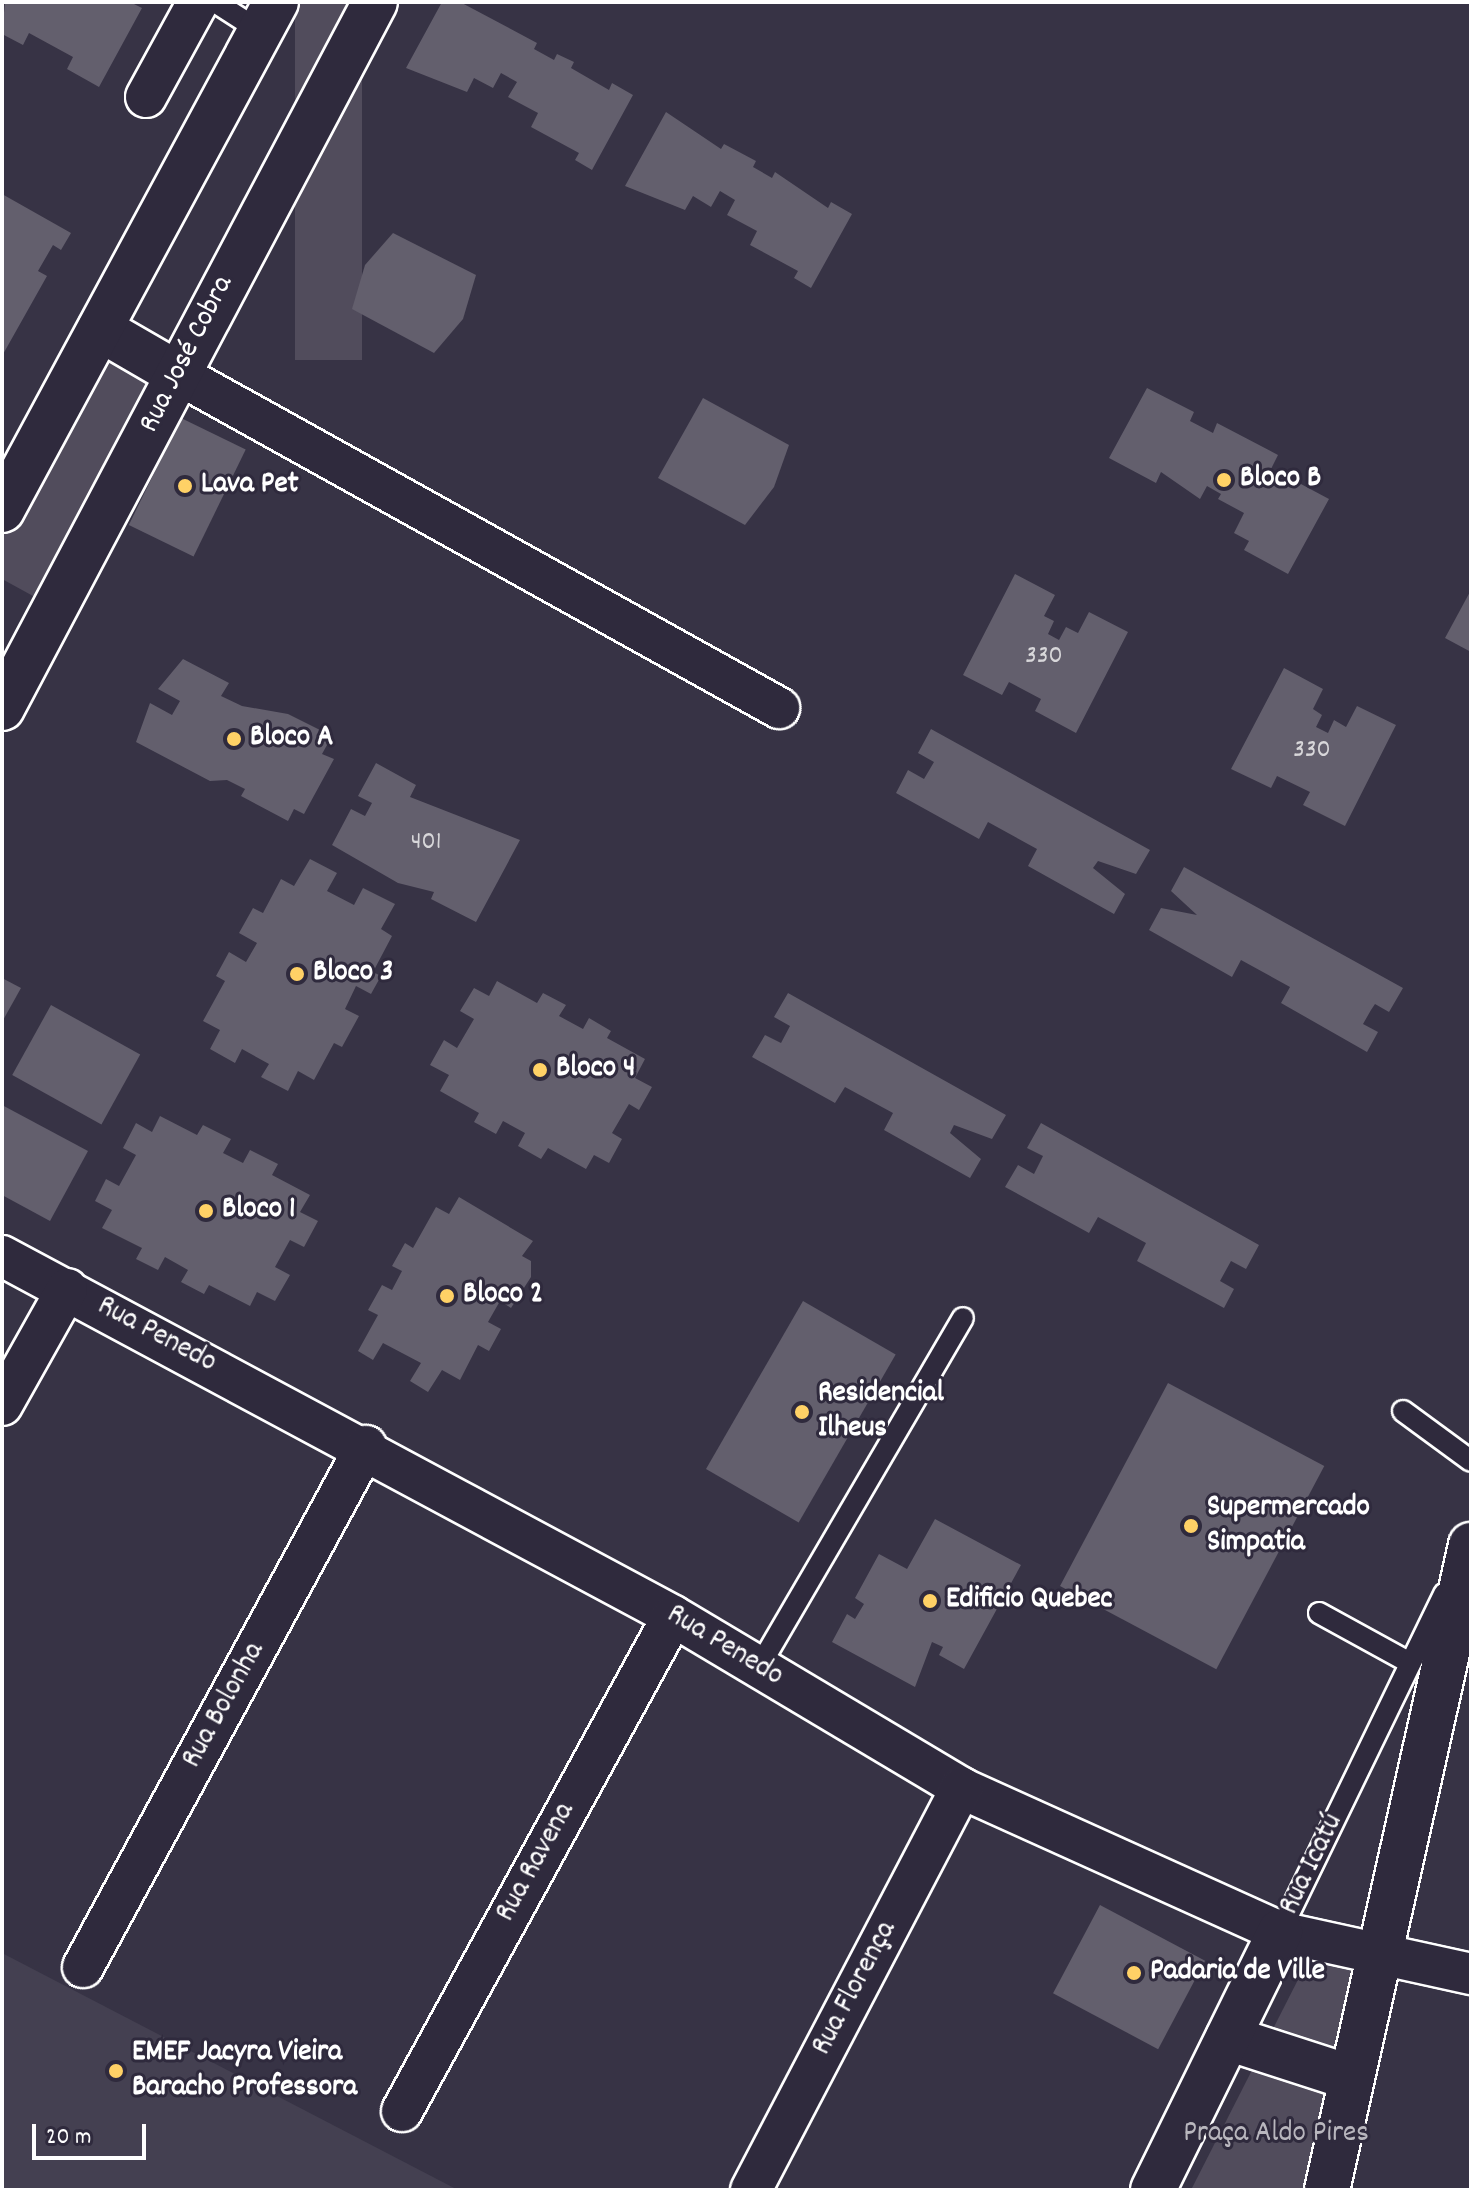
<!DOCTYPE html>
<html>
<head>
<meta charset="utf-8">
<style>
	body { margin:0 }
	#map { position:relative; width:1473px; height:2192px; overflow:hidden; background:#373345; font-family:Dekko,sans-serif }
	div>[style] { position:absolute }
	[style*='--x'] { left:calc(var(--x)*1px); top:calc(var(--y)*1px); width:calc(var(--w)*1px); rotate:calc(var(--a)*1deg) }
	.built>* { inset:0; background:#444051 }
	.green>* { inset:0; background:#514c5c; transform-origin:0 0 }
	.building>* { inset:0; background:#635f6d; transform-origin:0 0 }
	.roads { filter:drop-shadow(2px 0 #fff) drop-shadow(-2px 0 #fff) drop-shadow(0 2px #fff) drop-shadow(0 -2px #fff) }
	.service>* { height:20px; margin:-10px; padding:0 10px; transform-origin:10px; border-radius:10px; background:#2f2a3d }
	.minor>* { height:40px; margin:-20px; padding:0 20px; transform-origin:20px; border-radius:20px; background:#2f2a3d }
	.tertiary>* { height:44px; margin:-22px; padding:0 22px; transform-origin:22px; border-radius:22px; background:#2f2a3d }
	.dots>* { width:22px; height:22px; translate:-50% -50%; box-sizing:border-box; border:4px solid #2f2a3d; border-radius:50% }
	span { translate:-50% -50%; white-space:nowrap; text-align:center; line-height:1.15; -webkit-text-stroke:6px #2f2a3d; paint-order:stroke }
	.number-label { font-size:26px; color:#d8d7da }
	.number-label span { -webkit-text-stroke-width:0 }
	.street-label { font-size:30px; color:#fff }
	.poi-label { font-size:30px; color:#fff; font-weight:700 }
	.left { translate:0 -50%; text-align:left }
	.park-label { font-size:30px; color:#b9b7be }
	.frame { position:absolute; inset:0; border:4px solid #fff; pointer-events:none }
	.scale { position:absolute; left:32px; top:2124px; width:114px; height:36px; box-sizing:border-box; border:4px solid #fff; border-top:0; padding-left:10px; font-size:24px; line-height:28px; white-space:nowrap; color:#fff; -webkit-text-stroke:6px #2f2a3d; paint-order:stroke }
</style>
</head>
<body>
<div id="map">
	<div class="built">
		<div style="clip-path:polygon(2px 1953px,458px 2190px,2px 2190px)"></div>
	</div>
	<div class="green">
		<div style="left:295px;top:2px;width:67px;height:358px"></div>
		<div style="clip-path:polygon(94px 351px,152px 386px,44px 602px,2px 579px,2px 529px)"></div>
		<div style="clip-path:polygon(1323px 1963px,1363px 1974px,1314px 2190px,1191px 2190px,1306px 1964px)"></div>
	</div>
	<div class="building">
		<div style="clip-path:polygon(5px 2px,130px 2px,142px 8px,99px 87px,67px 69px,73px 57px,29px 33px,23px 45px,2px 34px)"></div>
		<div style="clip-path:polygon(442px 2px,460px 2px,537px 43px,534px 49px,554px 60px,557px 54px,574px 62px,571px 68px,609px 90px,612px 83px,633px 95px,592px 170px,575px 160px,579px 153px,531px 127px,538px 113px,508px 97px,517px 82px,501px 73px,493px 88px,474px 78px,467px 92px,406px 68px)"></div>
		<div style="clip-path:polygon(666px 112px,721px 149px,724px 144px,756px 161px,753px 167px,772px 178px,775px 172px,828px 208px,831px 202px,852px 214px,811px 288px,794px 278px,798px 271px,750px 245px,757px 231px,727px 215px,735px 200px,720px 191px,711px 207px,693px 196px,685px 210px,625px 186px)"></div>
		<div style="clip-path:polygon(2px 194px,71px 233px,61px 250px,53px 245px,38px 271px,47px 276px,2px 356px)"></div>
		<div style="clip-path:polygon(393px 233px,476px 275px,463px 319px,434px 353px,352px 309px,365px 265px)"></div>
		<div style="clip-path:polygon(1147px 388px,1194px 412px,1190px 421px,1213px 433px,1217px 423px,1278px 455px,1267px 477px,1279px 483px,1284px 475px,1329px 499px,1288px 574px,1244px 550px,1249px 541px,1234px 533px,1244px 513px,1218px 499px,1221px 494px,1207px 486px,1200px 499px,1161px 472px,1156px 483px,1109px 458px)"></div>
		<div style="clip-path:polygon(703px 398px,789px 445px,774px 487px,745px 525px,658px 478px)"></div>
		<div style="left:181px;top:418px;width:72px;height:119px;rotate:26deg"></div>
		<div style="clip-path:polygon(1015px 574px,1055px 595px,1044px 616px,1054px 621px,1048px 634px,1059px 640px,1066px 627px,1078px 633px,1089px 612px,1128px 632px,1076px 733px,1035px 711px,1041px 699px,1009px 682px,1002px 695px,963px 675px)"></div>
		<div style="clip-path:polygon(1471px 590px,1471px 652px,1445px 638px)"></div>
		<div style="clip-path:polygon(183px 659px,229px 683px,221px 696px,242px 706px,288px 714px,332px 736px,322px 754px,334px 759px,304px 814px,294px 809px,288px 821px,241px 796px,245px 789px,227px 780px,210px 781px,136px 742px,150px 703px,172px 715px,180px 701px,158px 689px)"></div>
		<div style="clip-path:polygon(1284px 668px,1323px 689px,1313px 709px,1322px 715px,1316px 727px,1328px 733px,1334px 720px,1346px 727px,1357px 706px,1396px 725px,1345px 826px,1303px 805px,1310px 792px,1277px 776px,1271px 788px,1231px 769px)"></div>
		<div style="clip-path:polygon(931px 729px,1150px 850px,1136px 874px,1098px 861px,1093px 868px,1125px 894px,1114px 914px,1028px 866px,1037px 849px,988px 822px,979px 839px,896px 793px,908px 770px,924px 779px,934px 762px,918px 753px)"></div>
		<div style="clip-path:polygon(376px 763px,416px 785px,410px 797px,520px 840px,476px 922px,431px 899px,434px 892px,398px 883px,332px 845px,351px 809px,365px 816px,372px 803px,358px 796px)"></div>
		<div style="clip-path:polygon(310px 859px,337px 873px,327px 891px,354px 905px,363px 888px,395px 904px,381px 929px,392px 936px,373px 972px,381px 976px,371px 994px,356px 986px,345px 1009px,359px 1016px,342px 1047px,334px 1043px,314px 1080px,298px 1071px,288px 1091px,261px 1077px,269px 1064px,242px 1049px,235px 1063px,210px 1049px,220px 1030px,203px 1021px,225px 981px,216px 976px,229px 952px,246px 962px,257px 943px,239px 933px,253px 908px,263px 913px,281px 879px,294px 886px)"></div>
		<div style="clip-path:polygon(1184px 867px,1403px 988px,1389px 1012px,1375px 1004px,1371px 1010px,1363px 1024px,1378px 1032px,1367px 1052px,1281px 1003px,1290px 987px,1241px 960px,1232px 977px,1149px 930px,1161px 908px,1197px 915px,1171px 891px)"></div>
		<div style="clip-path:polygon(2px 978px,21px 988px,2px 1022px)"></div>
		<div style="clip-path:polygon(497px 981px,537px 1003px,543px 993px,566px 1005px,559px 1016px,583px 1029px,589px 1018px,611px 1031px,607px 1038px,645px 1059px,635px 1078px,652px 1087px,639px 1110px,629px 1104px,612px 1133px,622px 1139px,609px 1163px,594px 1155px,586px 1169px,548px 1148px,541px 1159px,518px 1146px,525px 1133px,503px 1121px,496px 1134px,474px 1122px,479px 1113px,440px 1091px,449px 1075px,430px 1065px,444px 1040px,457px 1048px,474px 1019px,460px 1011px,474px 988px,489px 996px)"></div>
		<div style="clip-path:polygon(788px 993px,1006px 1115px,992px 1139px,954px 1125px,950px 1133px,981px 1159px,970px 1178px,884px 1130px,893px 1113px,845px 1087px,835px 1103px,752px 1057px,765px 1035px,781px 1043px,790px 1026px,774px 1017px)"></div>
		<div style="left:51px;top:1005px;width:102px;height:80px;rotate:29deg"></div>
		<div style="clip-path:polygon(2px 1105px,88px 1151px,50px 1221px,2px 1195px)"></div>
		<div style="clip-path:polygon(160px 1116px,197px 1135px,203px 1125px,231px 1139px,223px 1153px,243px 1163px,250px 1150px,278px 1164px,272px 1175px,310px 1195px,300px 1212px,318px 1221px,304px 1247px,290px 1240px,275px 1267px,290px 1275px,275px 1301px,257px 1292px,250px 1306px,209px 1285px,204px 1294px,181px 1282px,188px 1270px,165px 1257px,158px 1270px,136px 1259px,142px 1248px,102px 1228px,112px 1210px,95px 1201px,106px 1179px,119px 1186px,136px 1155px,123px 1148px,136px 1123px,152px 1132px)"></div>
		<div style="clip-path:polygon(1041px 1123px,1259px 1245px,1246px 1269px,1231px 1261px,1220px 1281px,1234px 1289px,1224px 1308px,1137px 1261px,1146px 1243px,1098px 1217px,1089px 1233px,1005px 1187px,1018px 1165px,1034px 1174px,1043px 1156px,1027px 1148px)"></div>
		<div style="clip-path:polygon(459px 1197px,533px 1241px,522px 1256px,531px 1261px,531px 1277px,511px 1308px,500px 1301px,488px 1322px,501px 1329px,489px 1351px,478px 1345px,460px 1380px,442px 1370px,428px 1392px,410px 1381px,421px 1363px,383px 1343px,373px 1360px,358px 1351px,378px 1315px,368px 1310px,382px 1285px,392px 1290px,402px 1271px,392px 1266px,405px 1243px,413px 1248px,436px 1207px,449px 1214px)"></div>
		<div style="left:803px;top:1301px;width:107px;height:194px;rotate:30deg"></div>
		<div style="left:1168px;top:1383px;width:177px;height:230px;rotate:28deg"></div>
		<div style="clip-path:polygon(935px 1519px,1021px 1565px,964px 1669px,939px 1655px,943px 1647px,932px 1642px,915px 1687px,832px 1642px,847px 1614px,855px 1619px,864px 1604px,855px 1598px,879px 1554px,907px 1569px)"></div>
		<div style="left:1100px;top:1905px;width:119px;height:100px;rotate:28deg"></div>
	</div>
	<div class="roads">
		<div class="service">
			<div style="--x:215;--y:2;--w:54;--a:32.8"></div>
			<div style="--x:1403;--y:1411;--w:84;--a:36.3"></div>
			<div style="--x:1319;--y:1613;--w:104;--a:28.8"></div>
			<div style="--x:759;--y:1667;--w:404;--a:-59.7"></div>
			<div style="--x:1280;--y:1932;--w:376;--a:-64.1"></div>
		</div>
		<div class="minor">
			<div style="--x:146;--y:97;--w:108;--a:-61.3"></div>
			<div style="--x:176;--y:373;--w:690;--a:29.05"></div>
			<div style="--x:2;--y:1256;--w:761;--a:28.21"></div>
			<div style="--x:673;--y:1616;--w:335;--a:30.8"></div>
			<div style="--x:961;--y:1788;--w:350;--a:24.3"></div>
			<div style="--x:1280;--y:1932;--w:196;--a:12.4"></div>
			<div style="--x:2;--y:1405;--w:133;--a:-60.7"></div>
			<div style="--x:83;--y:1967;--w:593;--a:-61.49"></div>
			<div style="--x:402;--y:2111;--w:564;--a:-61.3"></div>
			<div style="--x:751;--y:2190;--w:454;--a:-62.4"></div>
		</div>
		<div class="tertiary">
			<div style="--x:100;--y:329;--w:88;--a:30.1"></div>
			<div style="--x:2;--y:510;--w:577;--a:-61.66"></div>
			<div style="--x:2;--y:708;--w:798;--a:-62.15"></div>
			<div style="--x:1228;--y:2038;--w:130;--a:17.9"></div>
			<div style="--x:1153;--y:2190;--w:288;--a:-63.8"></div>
			<div style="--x:1327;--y:2190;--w:661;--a:-77.41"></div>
		</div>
	</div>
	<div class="dots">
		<div style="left:1224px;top:480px;background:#ffd166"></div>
		<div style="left:185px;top:486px;background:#ffd166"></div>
		<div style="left:234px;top:739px;background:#ffd166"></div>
		<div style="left:297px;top:974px;background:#ffd166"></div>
		<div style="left:540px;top:1070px;background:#ffd166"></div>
		<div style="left:206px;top:1211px;background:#ffd166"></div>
		<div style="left:447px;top:1296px;background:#ffd166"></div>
		<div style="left:802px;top:1412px;background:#ffd166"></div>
		<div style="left:1191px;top:1526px;background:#ffd166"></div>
		<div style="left:930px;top:1601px;background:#ffd166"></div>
		<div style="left:1134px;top:1973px;background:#ffd166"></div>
		<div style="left:116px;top:2071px;background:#ffd166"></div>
	</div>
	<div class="number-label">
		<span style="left:1044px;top:657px">330</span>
		<span style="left:1312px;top:751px">330</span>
		<span style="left:426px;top:843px">401</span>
	</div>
	<div class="street-label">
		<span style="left:188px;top:355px;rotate:-63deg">Rua José Cobra</span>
		<span style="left:156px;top:1336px;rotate:28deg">Rua Penedo</span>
		<span style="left:724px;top:1647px;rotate:31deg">Rua Penedo</span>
		<span style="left:225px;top:1706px;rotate:-61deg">Rua Bolonha</span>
		<span style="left:537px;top:1863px;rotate:-61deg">Rua Ravena</span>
		<span style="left:1313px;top:1865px;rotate:-64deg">Rua Icatú</span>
		<span style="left:856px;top:1989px;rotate:-62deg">Rua Florença</span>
	</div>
	<div class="poi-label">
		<span class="left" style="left:1240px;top:480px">Bloco B</span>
		<span class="left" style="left:201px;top:486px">Lava Pet</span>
		<span class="left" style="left:250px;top:739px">Bloco A</span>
		<span class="left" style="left:313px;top:974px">Bloco 3</span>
		<span class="left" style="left:556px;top:1070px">Bloco 4</span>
		<span class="left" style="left:222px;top:1211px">Bloco 1</span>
		<span class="left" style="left:463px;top:1296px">Bloco 2</span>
		<span class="left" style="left:818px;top:1412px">Residencial<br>Ilheus</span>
		<span class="left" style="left:1207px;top:1526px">Supermercado<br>Simpatia</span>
		<span class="left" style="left:946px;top:1601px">Edificio Quebec</span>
		<span class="left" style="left:1150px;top:1973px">Padaria de Ville</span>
		<span class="left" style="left:132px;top:2071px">EMEF Jacyra Vieira<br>Baracho Professora</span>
	</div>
	<div class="park-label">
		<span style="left:1276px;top:2135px">Praça Aldo Pires</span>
	</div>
	<div class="frame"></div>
	<div class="scale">20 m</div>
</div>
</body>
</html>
